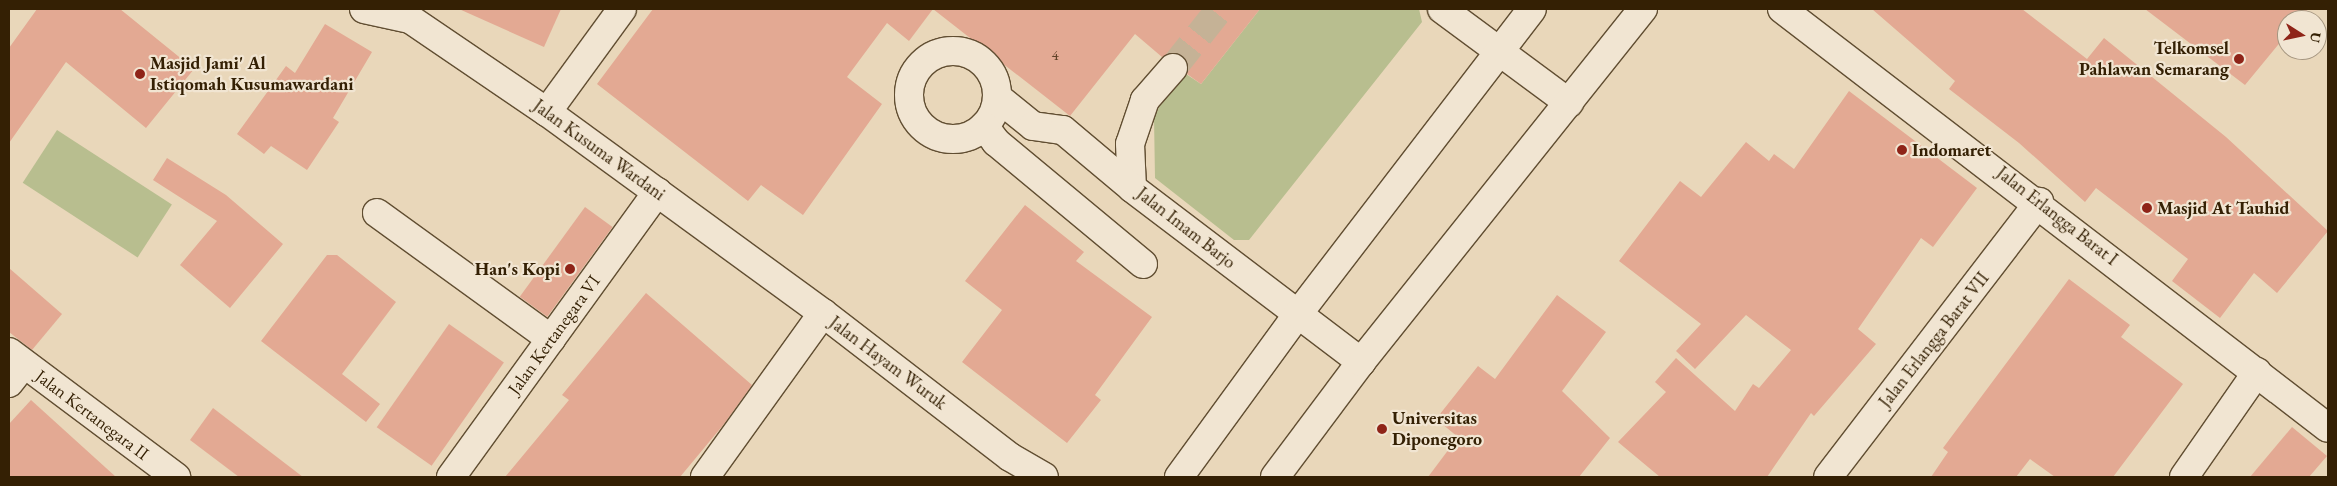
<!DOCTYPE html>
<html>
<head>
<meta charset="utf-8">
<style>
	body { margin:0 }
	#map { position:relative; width:2337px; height:486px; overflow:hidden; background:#e9d7ba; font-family:"EB Garamond",serif }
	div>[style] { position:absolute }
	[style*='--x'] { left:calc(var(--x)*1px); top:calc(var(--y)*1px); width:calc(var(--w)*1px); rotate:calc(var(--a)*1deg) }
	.green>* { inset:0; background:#b8be8f; transform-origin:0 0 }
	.building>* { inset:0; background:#e3a993; transform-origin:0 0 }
	.minor-tunnel>* { height:28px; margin-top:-14px; transform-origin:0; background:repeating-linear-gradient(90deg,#c5b296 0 28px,transparent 0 42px) }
	.roads { filter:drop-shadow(1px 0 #614e32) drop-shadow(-1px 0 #614e32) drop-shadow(0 1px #614e32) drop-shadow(0 -1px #614e32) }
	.minor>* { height:28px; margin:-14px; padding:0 14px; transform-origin:14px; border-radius:14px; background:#f1e5d2 }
	.minor>.ring { margin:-14px; padding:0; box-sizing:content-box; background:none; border:28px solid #f1e5d2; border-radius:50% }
	.dots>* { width:14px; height:14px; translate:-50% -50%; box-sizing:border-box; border:2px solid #f1e5d2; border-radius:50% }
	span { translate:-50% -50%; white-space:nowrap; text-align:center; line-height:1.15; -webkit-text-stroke:4.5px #f1e5d2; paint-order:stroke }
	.number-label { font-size:15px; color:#604228 }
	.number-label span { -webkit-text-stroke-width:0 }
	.poi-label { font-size:18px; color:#342004; font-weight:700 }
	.right { translate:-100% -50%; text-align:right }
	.left { translate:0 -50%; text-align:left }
	.street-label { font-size:18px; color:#342004 }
	.frame { position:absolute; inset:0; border:10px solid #342004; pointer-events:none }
	.north { position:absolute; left:2277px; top:10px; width:50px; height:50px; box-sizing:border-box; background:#f1e5d2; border:1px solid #a59680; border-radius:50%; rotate:100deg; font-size:14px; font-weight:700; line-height:20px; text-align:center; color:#342004 }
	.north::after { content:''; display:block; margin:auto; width:18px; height:22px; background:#8f2418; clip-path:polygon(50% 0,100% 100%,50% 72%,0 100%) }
</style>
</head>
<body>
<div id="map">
	<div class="green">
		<div style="clip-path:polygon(1260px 9px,1419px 9px,1422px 22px,1249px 240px,1234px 240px,1155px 178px,1154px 118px,1161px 103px,1186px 74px,1201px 84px)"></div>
		<div style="left:57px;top:130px;width:137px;height:63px;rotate:33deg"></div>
	</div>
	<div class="building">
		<div style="clip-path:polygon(37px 9px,120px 9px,194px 69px,146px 128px,66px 62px,9px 143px,9px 48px)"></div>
		<div style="clip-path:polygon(459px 9px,561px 9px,544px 47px)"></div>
		<div style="clip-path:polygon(653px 9px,1260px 9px,1201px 84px,1187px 74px,1188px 63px,1183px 56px,1176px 53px,1162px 57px,1135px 34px,1070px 116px,933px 9px,909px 41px,887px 23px,847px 77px,882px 104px,803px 215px,761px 185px,748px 201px,597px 84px)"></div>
		<div style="clip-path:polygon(1872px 9px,2022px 9px,2087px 59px,2104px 38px,2226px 137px,2328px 231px,2277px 293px,2254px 273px,2220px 318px,2172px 281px,2188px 259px,2096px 188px,2085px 202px,2019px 143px,1949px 89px,1955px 81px)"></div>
		<div style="clip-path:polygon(2145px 9px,2308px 9px,2299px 20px,2287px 20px,2287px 34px,2245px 85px)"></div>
		<div style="clip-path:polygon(325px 24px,372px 52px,333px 118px,339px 122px,307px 170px,271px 146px,264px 154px,237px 134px,286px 66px,295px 73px)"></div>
		<div style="clip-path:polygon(1849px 91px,1977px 188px,1933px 247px,1921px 238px,1858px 329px,1876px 344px,1814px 416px,1811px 413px,1767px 477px,1660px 477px,1618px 442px,1666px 392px,1655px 382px,1676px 358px,1735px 411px,1753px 384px,1759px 388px,1791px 350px,1746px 315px,1695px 369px,1676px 351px,1701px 324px,1619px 261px,1680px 181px,1701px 197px,1746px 142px,1769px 161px,1774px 154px,1794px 169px)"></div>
		<div style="clip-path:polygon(167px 158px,226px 195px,283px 244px,230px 308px,180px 265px,217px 221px,153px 180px)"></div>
		<div style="clip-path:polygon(1025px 205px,1084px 252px,1076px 261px,1152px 317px,1095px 395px,1101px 400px,1067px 443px,962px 362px,1002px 310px,965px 281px)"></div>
		<div style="left:585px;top:207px;width:34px;height:111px;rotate:36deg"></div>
		<div style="clip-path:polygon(327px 255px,337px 255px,396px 302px,342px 374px,380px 404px,366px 422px,261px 341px)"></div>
		<div style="clip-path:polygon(9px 268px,62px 314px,32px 350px,9px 332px)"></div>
		<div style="clip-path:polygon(2069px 279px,2130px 325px,2121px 337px,2183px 384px,2113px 477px,2055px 477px,2030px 459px,2016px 477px,1931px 477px,1948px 452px,1943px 448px)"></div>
		<div style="clip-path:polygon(646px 293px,752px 385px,724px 424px,680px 477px,505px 477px,569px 400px,562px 395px)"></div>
		<div style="clip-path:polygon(1557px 295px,1606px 332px,1562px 391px,1610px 438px,1579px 477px,1428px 477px,1458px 437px,1436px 419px,1478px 366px,1495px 379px)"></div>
		<div style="left:449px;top:324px;width:67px;height:126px;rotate:35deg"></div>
		<div style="clip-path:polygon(31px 400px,116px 477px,9px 477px,9px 424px)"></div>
		<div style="clip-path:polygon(213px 408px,303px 477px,239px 477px,190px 440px)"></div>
		<div style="clip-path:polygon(2292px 427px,2327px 456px,2309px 477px,2250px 477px)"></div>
	</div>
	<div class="minor-tunnel">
		<div style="--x:1173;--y:68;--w:75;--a:-51.5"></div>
	</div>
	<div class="roads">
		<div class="minor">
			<div style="--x:364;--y:9;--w:47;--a:12.3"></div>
			<div style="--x:410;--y:19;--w:166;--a:34.2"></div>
			<div style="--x:547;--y:112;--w:341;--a:36.1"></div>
			<div style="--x:1442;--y:9;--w:158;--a:36.5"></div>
			<div style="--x:1782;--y:9;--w:688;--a:37.5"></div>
			<div class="ring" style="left:909px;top:51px;width:60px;height:60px"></div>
			<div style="--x:1173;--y:68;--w:43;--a:131.2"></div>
			<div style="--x:1145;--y:100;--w:46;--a:108.8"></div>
			<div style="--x:1130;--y:144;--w:44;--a:87.4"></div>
			<div style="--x:1132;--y:188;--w:288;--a:37.2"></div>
			<div style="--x:997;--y:97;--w:46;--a:38.9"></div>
			<div style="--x:1033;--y:126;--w:30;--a:8"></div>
			<div style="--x:1063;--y:130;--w:90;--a:40"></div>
			<div style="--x:547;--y:112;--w:127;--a:-53.9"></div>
			<div style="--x:984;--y:126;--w:20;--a:53"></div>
			<div style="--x:996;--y:142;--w:191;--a:39.7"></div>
			<div style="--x:377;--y:213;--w:215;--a:35.9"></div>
			<div style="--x:9;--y:352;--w:209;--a:36.8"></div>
			<div style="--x:9;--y:383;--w:24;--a:-52"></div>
			<div style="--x:451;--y:477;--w:352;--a:-54.1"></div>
			<div style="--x:705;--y:477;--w:202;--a:-54.3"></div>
			<div style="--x:823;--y:313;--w:236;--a:37.6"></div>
			<div style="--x:1010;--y:457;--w:39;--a:30"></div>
			<div style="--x:1179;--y:477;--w:202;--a:-53.9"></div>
			<div style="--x:1298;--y:314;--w:384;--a:-52.5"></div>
			<div style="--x:1275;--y:477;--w:144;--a:-53.2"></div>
			<div style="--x:1361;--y:362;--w:452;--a:-51.4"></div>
			<div style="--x:1828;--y:477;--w:347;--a:-52.5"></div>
			<div style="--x:2184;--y:477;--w:128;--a:-55.2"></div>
		</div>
	</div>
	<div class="dots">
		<div style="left:2239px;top:59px;background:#8f2418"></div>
		<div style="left:140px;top:74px;background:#8f2418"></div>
		<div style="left:1902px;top:150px;background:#8f2418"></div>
		<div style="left:2147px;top:208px;background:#8f2418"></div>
		<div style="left:570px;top:269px;background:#8f2418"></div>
		<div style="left:1382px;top:429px;background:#8f2418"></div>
	</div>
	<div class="number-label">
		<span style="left:1055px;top:55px">4</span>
	</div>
	<div class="poi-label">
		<span class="right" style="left:2229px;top:59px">Telkomsel<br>Pahlawan Semarang</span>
		<span class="left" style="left:150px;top:74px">Masjid Jami' Al<br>Istiqomah Kusumawardani</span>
		<span class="left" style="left:1912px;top:150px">Indomaret</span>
		<span class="left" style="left:2157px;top:208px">Masjid At Tauhid</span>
		<span class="right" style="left:560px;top:269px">Han's Kopi</span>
		<span class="left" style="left:1392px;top:429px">Universitas<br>Diponegoro</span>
	</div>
	<div class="street-label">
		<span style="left:599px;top:150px;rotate:36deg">Jalan Kusuma Wardani</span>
		<span style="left:2057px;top:216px;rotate:38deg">Jalan Erlangga Barat I</span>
		<span style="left:1186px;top:228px;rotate:38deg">Jalan Imam Barjo</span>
		<span style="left:554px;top:335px;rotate:-54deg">Jalan Kertanegara VI</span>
		<span style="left:1934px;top:340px;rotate:-52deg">Jalan Erlangga Barat VII</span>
		<span style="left:888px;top:363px;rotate:37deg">Jalan Hayam Wuruk</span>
		<span style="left:92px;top:415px;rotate:37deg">Jalan Kertanegara II</span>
	</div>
	<div class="frame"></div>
	<div class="north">U</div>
</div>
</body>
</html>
